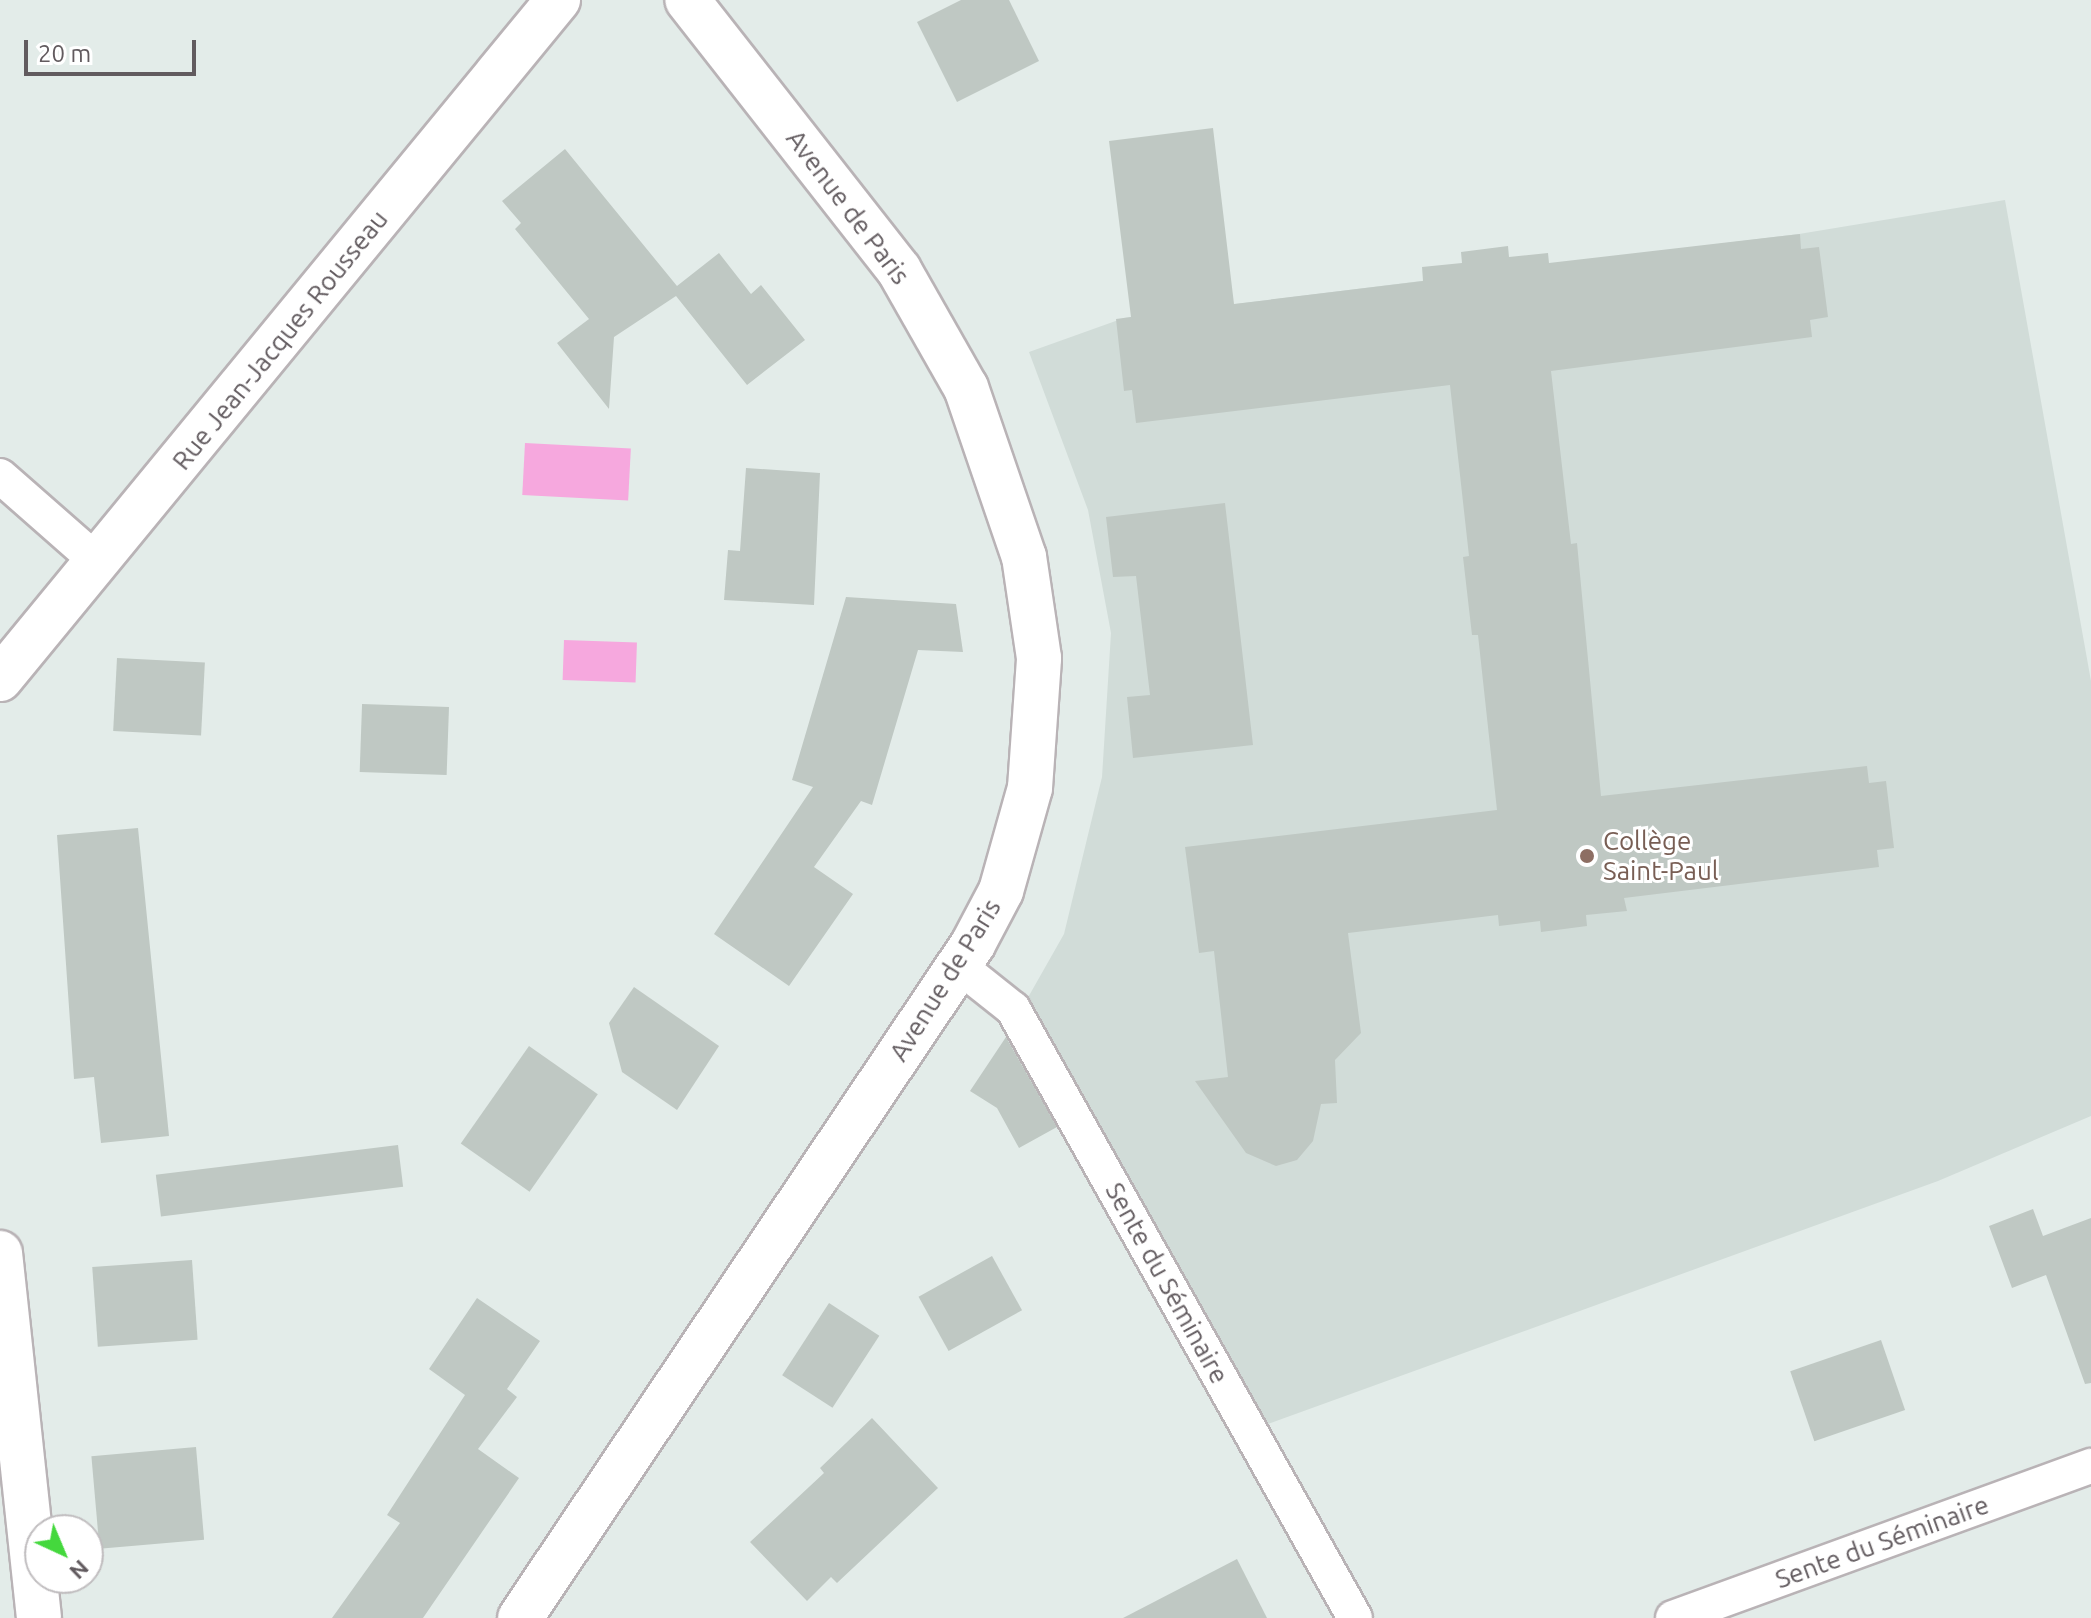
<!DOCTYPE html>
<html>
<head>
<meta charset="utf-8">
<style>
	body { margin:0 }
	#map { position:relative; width:2091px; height:1618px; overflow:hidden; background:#e3ece9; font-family:Ubuntu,sans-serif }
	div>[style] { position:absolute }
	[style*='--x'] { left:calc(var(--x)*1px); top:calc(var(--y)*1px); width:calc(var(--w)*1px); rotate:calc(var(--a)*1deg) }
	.education>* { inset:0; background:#d1dcd8 }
	.water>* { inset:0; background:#f6a8de; transform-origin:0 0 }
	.building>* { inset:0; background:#bfc8c3; transform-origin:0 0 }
	.roads { filter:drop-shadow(2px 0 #b9b3b6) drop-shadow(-2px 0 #b9b3b6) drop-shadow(0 2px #b9b3b6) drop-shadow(0 -2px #b9b3b6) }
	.service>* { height:34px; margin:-17px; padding:0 17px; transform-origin:17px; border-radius:17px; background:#fff }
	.minor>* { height:44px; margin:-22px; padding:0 22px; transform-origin:22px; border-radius:22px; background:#fff }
	.dots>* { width:22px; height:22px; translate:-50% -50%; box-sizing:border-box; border:4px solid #fff; border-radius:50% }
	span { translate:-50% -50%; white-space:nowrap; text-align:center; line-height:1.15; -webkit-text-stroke:6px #fff; paint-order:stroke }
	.street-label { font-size:26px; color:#625b5f }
	.education-label { font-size:26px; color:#785e54 }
	.left { translate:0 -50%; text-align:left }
	.north { position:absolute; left:24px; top:1514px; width:80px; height:80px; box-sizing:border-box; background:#fff; border:2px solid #c0bdbf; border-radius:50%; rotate:136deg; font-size:22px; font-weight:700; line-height:32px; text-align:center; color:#625b5f }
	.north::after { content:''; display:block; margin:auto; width:28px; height:36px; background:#44d83d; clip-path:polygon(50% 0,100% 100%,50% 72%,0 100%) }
	.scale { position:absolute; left:24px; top:40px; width:172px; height:36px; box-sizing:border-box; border:4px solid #625b5f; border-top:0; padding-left:10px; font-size:24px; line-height:28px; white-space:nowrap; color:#625b5f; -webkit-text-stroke:6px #fff; paint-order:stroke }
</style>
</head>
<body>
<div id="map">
	<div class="education">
		<div style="clip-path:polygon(2005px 200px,2091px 681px,2091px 1116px,1938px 1181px,1268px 1424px,1026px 1001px,1064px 934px,1102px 777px,1111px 633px,1088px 510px,1029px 352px,1124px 318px,1799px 234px)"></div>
	</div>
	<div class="water">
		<div style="left:525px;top:443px;width:106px;height:52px;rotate:3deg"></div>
		<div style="left:564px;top:640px;width:73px;height:40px;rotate:2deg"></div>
	</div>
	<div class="building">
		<div style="clip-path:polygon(961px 0,1009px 0,1039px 61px,957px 102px,917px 22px)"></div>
		<div style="clip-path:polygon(1213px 128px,1234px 304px,1423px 281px,1422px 267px,1462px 263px,1461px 252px,1508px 246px,1509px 257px,1548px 253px,1549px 263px,1800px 234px,1801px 249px,1819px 247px,1828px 317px,1810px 320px,1812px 337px,1551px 371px,1571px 544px,1577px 543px,1601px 796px,1867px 766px,1869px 783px,1886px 781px,1894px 848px,1877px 850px,1879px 867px,1624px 898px,1627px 911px,1586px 915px,1587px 926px,1541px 932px,1540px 921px,1499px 926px,1498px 915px,1348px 933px,1361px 1033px,1335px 1060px,1337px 1103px,1321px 1104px,1313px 1141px,1297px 1160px,1276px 1166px,1246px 1153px,1195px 1081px,1228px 1077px,1214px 951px,1199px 953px,1185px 847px,1497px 810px,1478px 635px,1472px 635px,1463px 557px,1469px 556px,1450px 385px,1136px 423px,1132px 390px,1124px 391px,1116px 319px,1131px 317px,1109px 141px)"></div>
		<div style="clip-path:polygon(565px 149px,677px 286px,719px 253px,751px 294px,761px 285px,805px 340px,747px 385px,676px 296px,614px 337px,609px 409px,557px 343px,589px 319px,515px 229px,521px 223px,502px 201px)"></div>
		<div style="clip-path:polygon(746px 468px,820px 473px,814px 605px,724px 600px,728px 550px,740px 551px)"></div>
		<div style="clip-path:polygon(1225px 503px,1253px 745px,1133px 758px,1127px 697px,1150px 695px,1136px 576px,1113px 577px,1106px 517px)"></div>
		<div style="clip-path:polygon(846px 597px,956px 604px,963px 652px,918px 650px,872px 805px,861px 801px,814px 867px,853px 894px,789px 986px,714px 934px,813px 787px,792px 780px)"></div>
		<div style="left:117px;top:658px;width:88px;height:73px;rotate:3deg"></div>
		<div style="left:449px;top:707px;width:68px;height:87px;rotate:92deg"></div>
		<div style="clip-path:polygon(138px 828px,169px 1136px,101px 1143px,94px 1077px,74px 1079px,57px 835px)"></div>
		<div style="clip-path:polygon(634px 987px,719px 1046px,677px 1110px,622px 1072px,609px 1023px)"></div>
		<div style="clip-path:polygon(1006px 1037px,1057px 1127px,1019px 1148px,997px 1108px,970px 1091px)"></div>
		<div style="left:529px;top:1046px;width:84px;height:119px;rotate:35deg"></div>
		<div style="left:398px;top:1145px;width:42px;height:244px;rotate:83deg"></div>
		<div style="clip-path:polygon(2033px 1209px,2043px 1236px,2091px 1218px,2091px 1383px,2085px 1384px,2046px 1275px,2012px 1288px,1989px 1226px)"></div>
		<div style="left:992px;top:1256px;width:62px;height:84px;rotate:61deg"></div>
		<div style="left:192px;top:1260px;width:80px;height:100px;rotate:86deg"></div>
		<div style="clip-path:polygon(477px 1298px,540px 1341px,507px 1389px,517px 1397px,478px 1449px,519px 1478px,423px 1618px,332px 1618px,400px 1523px,387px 1515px,465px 1395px,429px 1369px)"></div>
		<div style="left:829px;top:1303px;width:60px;height:86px;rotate:33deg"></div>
		<div style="left:1881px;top:1340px;width:74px;height:96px;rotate:71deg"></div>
		<div style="clip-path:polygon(872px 1418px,938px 1488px,837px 1583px,831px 1577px,807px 1601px,750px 1542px,824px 1473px,820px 1468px)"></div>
		<div style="left:196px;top:1447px;width:93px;height:105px;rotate:85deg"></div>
		<div style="clip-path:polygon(1237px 1559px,1267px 1618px,1123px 1618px)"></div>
	</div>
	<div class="roads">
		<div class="service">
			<div style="--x:0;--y:476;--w:132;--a:41.3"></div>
			<div style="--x:959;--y:966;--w:69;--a:38.5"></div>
			<div style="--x:1013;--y:1009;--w:698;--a:60.68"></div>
			<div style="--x:1673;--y:1618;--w:445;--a:-20"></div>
		</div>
		<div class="minor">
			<div style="--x:0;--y:679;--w:879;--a:-50.59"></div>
			<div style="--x:0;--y:1253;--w:367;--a:83.9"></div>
			<div style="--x:520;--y:1618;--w:812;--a:-56.09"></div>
			<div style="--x:973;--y:944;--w:60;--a:-62.2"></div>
			<div style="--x:1001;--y:891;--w:107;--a:-74.3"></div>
			<div style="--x:1030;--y:788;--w:130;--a:-86"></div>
			<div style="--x:1039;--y:658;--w:102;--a:-98.4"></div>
			<div style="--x:1024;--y:557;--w:179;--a:-108.9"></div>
			<div style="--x:966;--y:388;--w:136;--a:-119.6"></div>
			<div style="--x:899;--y:270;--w:343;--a:-128.1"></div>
		</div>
	</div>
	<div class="dots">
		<div style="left:1587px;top:856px;background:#8d6e63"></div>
	</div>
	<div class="street-label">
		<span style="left:848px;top:207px;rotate:53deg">Avenue de Paris</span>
		<span style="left:280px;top:340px;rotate:-51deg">Rue Jean-Jacques Rousseau</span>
		<span style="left:945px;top:980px;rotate:-58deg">Avenue de Paris</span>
		<span style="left:1167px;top:1283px;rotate:61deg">Sente du Séminaire</span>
		<span style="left:1882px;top:1542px;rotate:-20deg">Sente du Séminaire</span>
	</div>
	<div class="education-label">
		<span class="left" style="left:1603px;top:856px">Collège<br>Saint-Paul</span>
	</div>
	<div class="north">N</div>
	<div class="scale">20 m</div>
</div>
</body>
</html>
